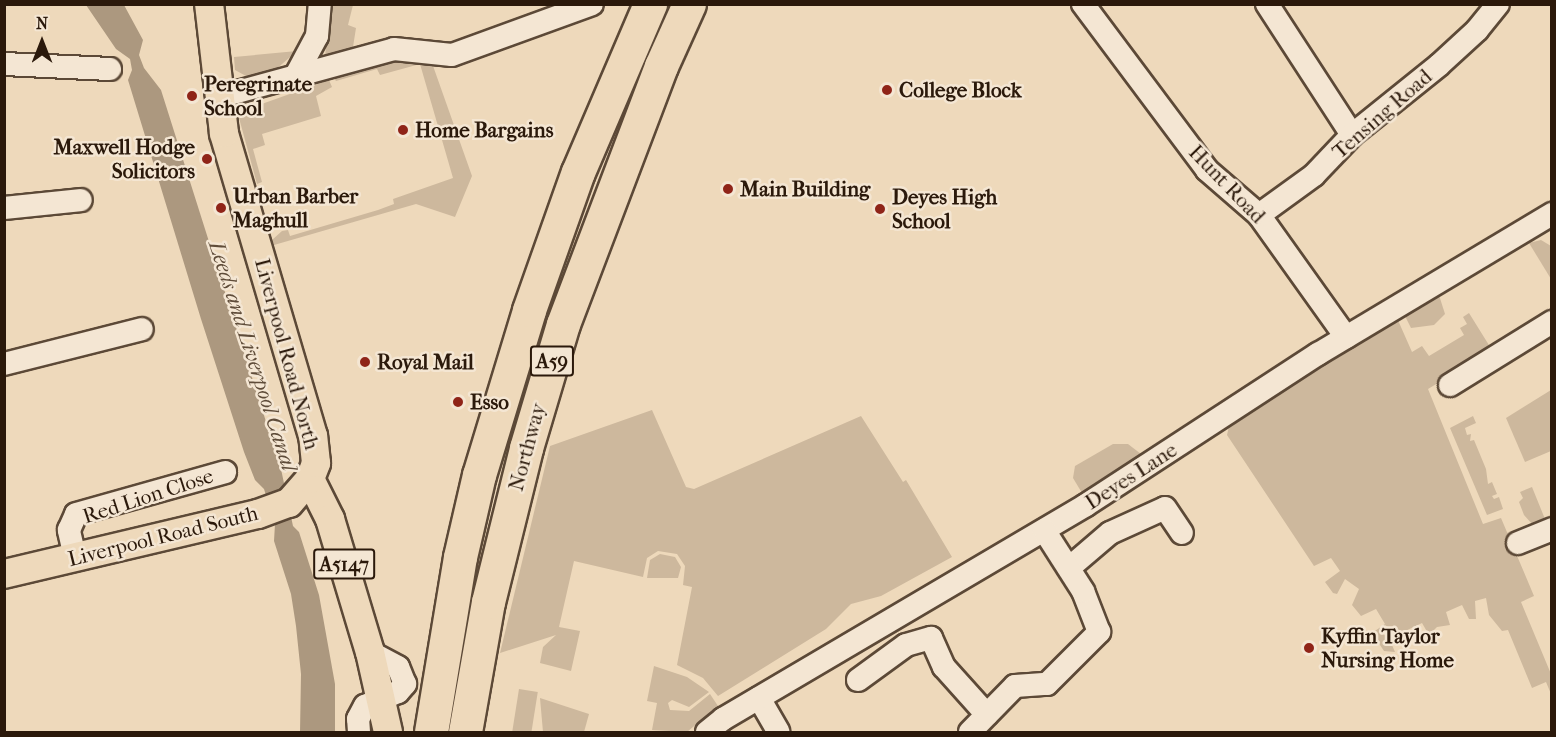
<!DOCTYPE html>
<html>
<head>
<meta charset="utf-8">
<style>
	body { margin:0 }
	#map { position:relative; width:1556px; height:737px; overflow:hidden; background:#eed9bb; font-family:"IM FELL French Canon",serif }
	div>[style] { position:absolute }
	[style*='--x'] { left:calc(var(--x)*1px); top:calc(var(--y)*1px); width:calc(var(--w)*1px); rotate:calc(var(--a)*1deg) }
	.green>* { inset:0; background:#cdb89d; transform-origin:0 0 }
	.water>* { inset:0; background:#ac987f }
	.roads { filter:drop-shadow(2px 0 #5c4937) drop-shadow(-2px 0 #5c4937) drop-shadow(0 2px #5c4937) drop-shadow(0 -2px #5c4937) }
	.minor>* { height:22px; margin:-11px; padding:0 11px; transform-origin:11px; border-radius:11px; background:#f4e6d3 }
	.major>* { height:28px; margin:-14px; padding:0 14px; transform-origin:14px; border-radius:14px; background:#eed9bb }
	.highway>* { height:33px; margin:-16.5px; padding:0 16.5px; transform-origin:16.5px; border-radius:16.5px; background:#eed9bb }
	.dots>* { width:16px; height:16px; translate:-50% -50%; box-sizing:border-box; border:3px solid #f4e6d3; border-radius:50% }
	span { translate:-50% -50%; white-space:nowrap; text-align:center; line-height:1.15; -webkit-text-stroke:5px #f4e6d3; paint-order:stroke }
	.shield-label span { padding:2px 4px; background:#f4e6d3; border:2px solid; border-radius:4px; -webkit-text-stroke-width:0 }
	.shield-label { font-size:20px; color:#2b190b; font-weight:700 }
	.poi-label { font-size:21px; color:#2b190b; font-weight:700 }
	.left { translate:0 -50%; text-align:left }
	.right { translate:-100% -50%; text-align:right }
	.street-label { font-size:21px; color:#2b190b }
	.water-label { font-size:22px; color:#5f4c39; font-style:italic }
	.frame { position:absolute; inset:0; border:6px solid #2b190b; pointer-events:none }
	.north { position:absolute; left:12px; top:12px; width:60px; height:60px; -webkit-text-stroke:4px #f4e6d3; paint-order:stroke; rotate:0deg; font-size:16px; font-weight:700; line-height:24px; text-align:center; color:#2b190b }
	.north::after { content:''; display:block; margin:auto; width:21px; height:27px; background:#2b190b; clip-path:polygon(50% 0,100% 100%,50% 72%,0 100%) }
</style>
</head>
<body>
<div id="map">
	<div class="green">
		<div style="clip-path:polygon(331px 5px,353px 5px,348px 25px,356px 28px,353px 47px,325px 56px)"></div>
		<div style="clip-path:polygon(297px 51px,274px 71px,246px 76px,235px 70px,234px 57px)"></div>
		<div style="clip-path:polygon(398px 58px,432px 63px,472px 176px,455px 217px,416px 204px,274px 245px,272px 240px,282px 231px,288px 230px,290px 236px,378px 210px,394px 204px,393px 199px,453px 178px,420px 64px,380px 75px,377px 69px,336px 81px,334px 78px)"></div>
		<div style="clip-path:polygon(329px 80px,332px 87px,316px 96px,321px 116px,262px 134px,265px 145px,253px 149px,262px 182px,257px 184px,239px 118px,242px 111px)"></div>
		<div style="clip-path:polygon(1541px 240px,1551px 246px,1551px 279px,1529px 243px)"></div>
		<div style="clip-path:polygon(1438px 292px,1445px 314px,1434px 325px,1411px 328px,1404px 314px)"></div>
		<div style="clip-path:polygon(1469px 313px,1492px 350px,1428px 389px,1483px 524px,1501px 518px,1534px 596px,1521px 602px,1551px 674px,1551px 694px,1546px 682px,1532px 688px,1508px 630px,1502px 631px,1489px 615px,1486px 598px,1475px 601px,1476px 619px,1469px 619px,1462px 605px,1446px 612px,1450px 625px,1437px 627px,1429px 635px,1422px 623px,1399px 634px,1385px 625px,1383px 634px,1389px 638px,1395px 652px,1384px 651px,1372px 633px,1385px 624px,1376px 609px,1361px 616px,1352px 605px,1359px 589px,1345px 579px,1337px 594px,1333px 593px,1325px 582px,1340px 571px,1331px 558px,1314px 566px,1227px 435px,1230px 422px,1397px 318px,1412px 352px,1422px 346px,1429px 356px,1464px 335px,1460px 328px,1467px 324px,1463px 317px)"></div>
		<div style="clip-path:polygon(1551px 390px,1551px 451px,1525px 462px,1506px 418px)"></div>
		<div style="clip-path:polygon(652px 410px,686px 487px,694px 489px,861px 416px,903px 482px,906px 480px,952px 557px,881px 596px,851px 604px,826px 629px,718px 696px,703px 678px,677px 665px,692px 587px,683px 585px,685px 566px,677px 554px,658px 551px,647px 558px,643px 577px,574px 561px,559px 627px,580px 631px,571px 671px,540px 663px,543px 647px,556px 635px,500px 653px,550px 446px)"></div>
		<div style="clip-path:polygon(1473px 416px,1476px 423px,1465px 428px,1467px 435px,1471px 434px,1470px 441px,1474px 440px,1486px 469px,1488px 484px,1492px 482px,1497px 494px,1492px 496px,1494px 499px,1499px 497px,1503px 509px,1487px 515px,1450px 428px)"></div>
		<div style="clip-path:polygon(1113px 444px,1128px 444px,1141px 454px,1082px 493px,1073px 478px,1075px 466px)"></div>
		<div style="clip-path:polygon(1532px 487px,1547px 524px,1533px 525px,1524px 515px,1519px 502px,1523px 498px,1520px 492px)"></div>
		<div style="clip-path:polygon(660px 554px,675px 557px,681px 567px,678px 578px,647px 578px,650px 560px)"></div>
		<div style="clip-path:polygon(654px 666px,687px 677px,709px 692px,689px 707px,672px 700px,668px 703px,670px 710px,689px 711px,710px 694px,718px 706px,687px 732px,652px 730px,657px 703px,647px 701px)"></div>
		<div style="left:519px;top:689px;width:19px;height:43px;rotate:9deg"></div>
		<div style="clip-path:polygon(540px 698px,589px 714px,584px 732px,543px 732px)"></div>
	</div>
	<div class="water">
		<div style="clip-path:polygon(86px 5px,124px 5px,143px 40px,139px 55px,144px 68px,161px 90px,281px 469px,293px 526px,299px 532px,319px 595px,335px 684px,335px 732px,300px 732px,301px 674px,296px 626px,291px 594px,274px 541px,275px 524px,264px 489px,255px 480px,244px 452px,201px 319px,128px 80px,132px 70px,130px 59px,116px 49px)"></div>
	</div>
	<div class="roads">
		<div class="minor">
			<div style="--x:1083;--y:4;--w:207;--a:53.2"></div>
			<div style="--x:1207;--y:170;--w:69;--a:40.9"></div>
			<div style="--x:1259;--y:215;--w:150;--a:54.5"></div>
			<div style="--x:1267;--y:4;--w:156;--a:57"></div>
			<div style="--x:4;--y:64;--w:106;--a:2.7"></div>
			<div style="--x:294;--y:79;--w:49;--a:-61.9"></div>
			<div style="--x:317;--y:36;--w:32;--a:-85"></div>
			<div style="--x:219;--y:97;--w:181;--a:-15.3"></div>
			<div style="--x:394;--y:49;--w:58;--a:5.9"></div>
			<div style="--x:452;--y:55;--w:149;--a:-20"></div>
			<div style="--x:4;--y:208;--w:77;--a:-5.9"></div>
			<div style="--x:1259;--y:215;--w:68;--a:-36"></div>
			<div style="--x:1314;--y:175;--w:55;--a:-46.5"></div>
			<div style="--x:1352;--y:135;--w:112;--a:-38.8"></div>
			<div style="--x:1439;--y:65;--w:52;--a:-42.6"></div>
			<div style="--x:1477;--y:30;--w:33;--a:-51"></div>
			<div style="--x:4;--y:364;--w:142;--a:-14.2"></div>
			<div style="--x:1450;--y:385;--w:120;--a:-31.7"></div>
			<div style="--x:1518;--y:543;--w:37;--a:-22"></div>
			<div style="--x:75;--y:557;--w:28;--a:-103"></div>
			<div style="--x:69;--y:530;--w:17;--a:-66"></div>
			<div style="--x:76;--y:514;--w:155;--a:-15.7"></div>
			<div style="--x:1069;--y:568;--w:54;--a:-40.5"></div>
			<div style="--x:1110;--y:533;--w:60;--a:-24.4"></div>
			<div style="--x:1165;--y:508;--w:30;--a:56"></div>
			<div style="--x:858;--y:680;--w:59;--a:-36.1"></div>
			<div style="--x:906;--y:645;--w:26;--a:-16"></div>
			<div style="--x:931;--y:638;--w:32;--a:66"></div>
			<div style="--x:944;--y:667;--w:64;--a:48.1"></div>
			<div style="--x:759;--y:698;--w:39;--a:60"></div>
			<div style="--x:359;--y:732;--w:13;--a:-94"></div>
			<div style="--x:358;--y:719;--w:15;--a:-62"></div>
			<div style="--x:365;--y:706;--w:36;--a:-23"></div>
			<div style="--x:398;--y:692;--w:11;--a:-49"></div>
			<div style="--x:405;--y:684;--w:18;--a:-112"></div>
			<div style="--x:398;--y:667;--w:32;--a:-152"></div>
			<div style="--x:707;--y:732;--w:21;--a:-39"></div>
			<div style="--x:723;--y:719;--w:421;--a:-30.5"></div>
			<div style="--x:1086;--y:505;--w:277;--a:-33.1"></div>
			<div style="--x:1318;--y:354;--w:273;--a:-30.9"></div>
			<div style="--x:970;--y:732;--w:64;--a:-45.6"></div>
			<div style="--x:1015;--y:686;--w:32;--a:-4"></div>
			<div style="--x:1047;--y:684;--w:74;--a:-45"></div>
			<div style="--x:1099;--y:632;--w:44;--a:-111.3"></div>
			<div style="--x:1083;--y:591;--w:72;--a:-122.6"></div>
		</div>
		<div class="major">
			<div style="--x:310;--y:479;--w:45;--a:63.4"></div>
			<div style="--x:330;--y:519;--w:139;--a:73.3"></div>
			<div style="--x:370;--y:652;--w:82;--a:77.3"></div>
			<div style="--x:4;--y:574;--w:261;--a:-13.3"></div>
			<div style="--x:258;--y:514;--w:33;--a:-20"></div>
			<div style="--x:289;--y:503;--w:32;--a:-49"></div>
			<div style="--x:310;--y:479;--w:17;--a:-69"></div>
			<div style="--x:316;--y:463;--w:27;--a:-96"></div>
			<div style="--x:313;--y:436;--w:316;--a:-106.4"></div>
			<div style="--x:224;--y:133;--w:130;--a:-96.6"></div>
		</div>
		<div class="highway">
			<div style="--x:431;--y:732;--w:177;--a:-80.6"></div>
			<div style="--x:460;--y:557;--w:84;--a:-77"></div>
			<div style="--x:479;--y:475;--w:172;--a:-73.1"></div>
			<div style="--x:529;--y:310;--w:146;--a:-70.5"></div>
			<div style="--x:578;--y:172;--w:183;--a:-66.8"></div>
			<div style="--x:465;--y:732;--w:132;--a:-80"></div>
			<div style="--x:488;--y:602;--w:159;--a:-76.1"></div>
			<div style="--x:526;--y:448;--w:129;--a:-73.4"></div>
			<div style="--x:563;--y:324;--w:276;--a:-69.2"></div>
			<div style="--x:661;--y:66;--w:68;--a:-65.7"></div>
		</div>
	</div>
	<div class="dots">
		<div style="left:887px;top:90px;background:#8f2418"></div>
		<div style="left:192px;top:96px;background:#8f2418"></div>
		<div style="left:403px;top:130px;background:#8f2418"></div>
		<div style="left:207px;top:159px;background:#8f2418"></div>
		<div style="left:728px;top:189px;background:#8f2418"></div>
		<div style="left:221px;top:208px;background:#8f2418"></div>
		<div style="left:880px;top:209px;background:#8f2418"></div>
		<div style="left:365px;top:362px;background:#8f2418"></div>
		<div style="left:458px;top:402px;background:#8f2418"></div>
		<div style="left:1309px;top:648px;background:#8f2418"></div>
	</div>
	<div class="shield-label">
		<span style="left:552px;top:361px">A59</span>
		<span style="left:344px;top:564px">A5147</span>
	</div>
	<div class="poi-label">
		<span class="left" style="left:204px;top:96px">Peregrinate<br>School</span>
		<span class="left" style="left:899px;top:90px">College Block</span>
		<span class="left" style="left:415px;top:130px">Home Bargains</span>
		<span class="right" style="left:195px;top:159px">Maxwell Hodge<br>Solicitors</span>
		<span class="left" style="left:740px;top:189px">Main Building</span>
		<span class="left" style="left:233px;top:208px">Urban Barber<br>Maghull</span>
		<span class="left" style="left:892px;top:209px">Deyes High<br>School</span>
		<span class="left" style="left:377px;top:362px">Royal Mail</span>
		<span class="left" style="left:470px;top:402px">Esso</span>
		<span class="left" style="left:1321px;top:648px">Kyffin Taylor<br>Nursing Home</span>
	</div>
	<div class="street-label">
		<span style="left:1382px;top:114px;rotate:-41deg">Tensing Road</span>
		<span style="left:1227px;top:184px;rotate:46deg">Hunt Road</span>
		<span style="left:287px;top:354px;rotate:75deg">Liverpool Road North</span>
		<span style="left:527px;top:447px;rotate:-75deg">Northway</span>
		<span style="left:1131px;top:476px;rotate:-33deg">Deyes Lane</span>
		<span style="left:148px;top:496px;rotate:-18deg">Red Lion Close</span>
		<span style="left:163px;top:536px;rotate:-14deg">Liverpool Road South</span>
	</div>
	<div class="water-label">
		<span style="left:252px;top:356px;rotate:72deg">Leeds and Liverpool Canal</span>
	</div>
	<div class="frame"></div>
	<div class="north">N</div>
</div>
</body>
</html>
